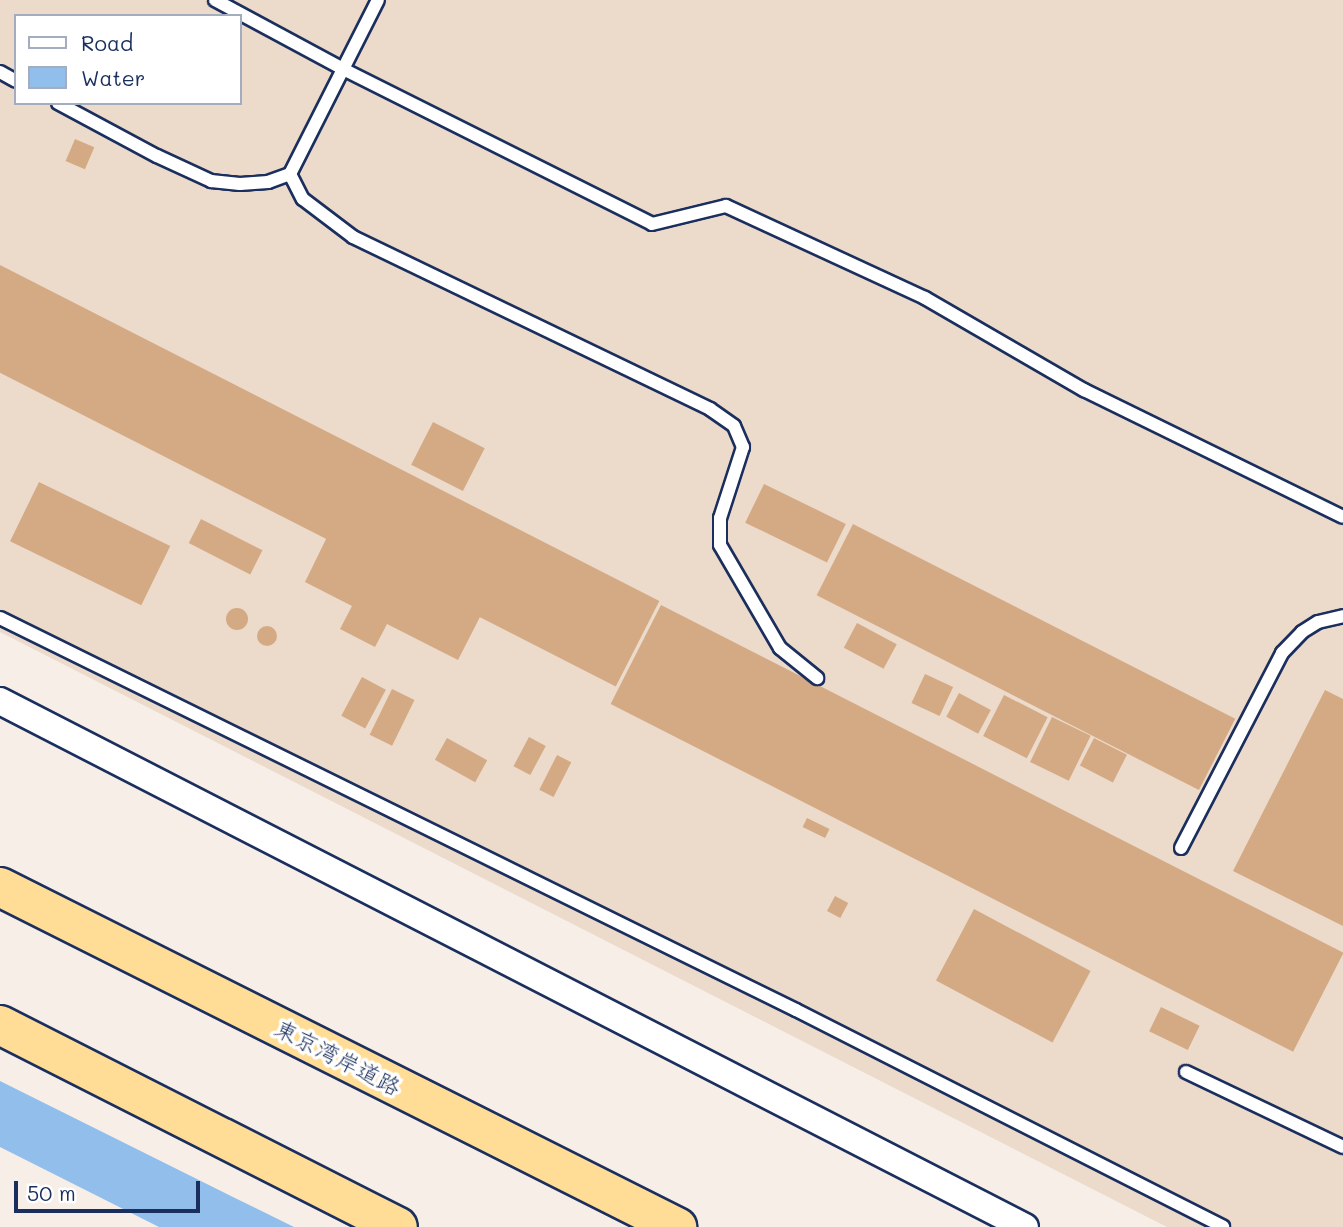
<!DOCTYPE html>
<html>
<head>
<meta charset="utf-8">
<style>
	body { margin:0 }
	#map { position:relative; width:1343px; height:1227px; overflow:hidden; background:#f6eee7; font-family:Mali,"Klee One",sans-serif }
	div>[style] { position:absolute }
	[style*='--x'] { left:calc(var(--x)*1px); top:calc(var(--y)*1px); width:calc(var(--w)*1px); rotate:calc(var(--a)*1deg) }
	.built>* { inset:0; background:#ecdaca }
	.water>* { inset:0; background:#92beeb }
	.building>* { inset:0; background:#d4aa85; transform-origin:0 0 }
	.round { border-radius:50% }
	.roads { filter:drop-shadow(2px 0 #1b2f5e) drop-shadow(-2px 0 #1b2f5e) drop-shadow(0 2px #1b2f5e) drop-shadow(0 -2px #1b2f5e) }
	.service>* { height:12px; margin:-6px; padding:0 6px; transform-origin:6px; border-radius:6px; background:#fff }
	.minor>* { height:26px; margin:-13px; padding:0 13px; transform-origin:13px; border-radius:13px; background:#fff }
	.trunk>* { height:38px; margin:-19px; padding:0 19px; transform-origin:19px; border-radius:19px; background:#ffdd96 }
	span { translate:-50% -50%; white-space:nowrap; text-align:center; line-height:1.15; -webkit-text-stroke:7px #fff; paint-order:stroke }
	.street-label { font-size:23px; color:#1b2f5e }
	.legend { position:absolute; left:14px; top:14px; width:228px; height:91px; box-sizing:border-box; background:#fff; border:2px solid #a4acbf; margin:0; padding:9px 12px; list-style:none; font-size:21px; color:#1b2f5e }
	.legend li { display:flex; align-items:center; gap:14px; height:35px }
	.legend b { width:35px; border:2px solid #a4acbf }
	.scale { position:absolute; left:14px; top:1181px; width:186px; height:32px; box-sizing:border-box; border:4px solid #1b2f5e; border-top:0; padding-left:9px; font-size:21px; line-height:24px; white-space:nowrap; color:#1b2f5e; -webkit-text-stroke:5px #fff; paint-order:stroke }
</style>
</head>
<body>
<div id="map">
	<div class="built">
		<div style="clip-path:polygon(evenodd,0 0,1343px 0,1343px 1227px,1167px 1227px,0 632px,0 0,16px 16px,240px 16px,240px 103px,16px 103px,16px 16px)"></div>
	</div>
	<div class="water">
		<div style="clip-path:polygon(0 1081px,237px 1199px,294px 1227px,159px 1227px,0 1147px)"></div>
	</div>
	<div class="building">
		<div style="left:75px;top:139px;width:21px;height:24px;rotate:23deg"></div>
		<div style="left:0;top:265px;width:740px;height:96px;rotate:27deg"></div>
		<div style="left:433px;top:422px;width:58px;height:48px;rotate:27deg"></div>
		<div style="left:39px;top:482px;width:146px;height:66px;rotate:26deg"></div>
		<div style="left:764px;top:484px;width:91px;height:43px;rotate:26deg"></div>
		<div style="left:201px;top:519px;width:69px;height:27px;rotate:27deg"></div>
		<div style="left:853px;top:524px;width:429px;height:80px;rotate:27deg"></div>
		<div style="clip-path:polygon(328px 535px,482px 613px,458px 660px,387px 624px,375px 647px,340px 629px,352px 606px,305px 582px)"></div>
		<div style="left:661px;top:605px;width:766px;height:111px;rotate:27deg"></div>
		<div class="round" style="left:226px;top:608px;width:22px;height:22px"></div>
		<div style="left:857px;top:623px;width:45px;height:28px;rotate:28deg"></div>
		<div class="round" style="left:257px;top:626px;width:20px;height:20px"></div>
		<div style="left:925px;top:674px;width:31px;height:32px;rotate:25deg"></div>
		<div style="left:362px;top:677px;width:27px;height:44px;rotate:28deg"></div>
		<div style="left:392px;top:689px;width:25px;height:51px;rotate:26deg"></div>
		<div style="clip-path:polygon(1325px 690px,1343px 699px,1343px 926px,1233px 871px)"></div>
		<div style="left:959px;top:693px;width:36px;height:27px;rotate:28deg"></div>
		<div style="left:1004px;top:695px;width:49px;height:46px;rotate:27deg"></div>
		<div style="left:1052px;top:717px;width:43px;height:50px;rotate:26deg"></div>
		<div style="left:529px;top:737px;width:19px;height:33px;rotate:28deg"></div>
		<div style="left:447px;top:738px;width:46px;height:25px;rotate:29deg"></div>
		<div style="left:1094px;top:738px;width:37px;height:31px;rotate:27deg"></div>
		<div style="left:557px;top:755px;width:16px;height:39px;rotate:27deg"></div>
		<div style="left:807px;top:818px;width:25px;height:10px;rotate:26deg"></div>
		<div style="left:835px;top:896px;width:15px;height:17px;rotate:28deg"></div>
		<div style="left:974px;top:909px;width:132px;height:81px;rotate:28deg"></div>
		<div style="left:1161px;top:1007px;width:43px;height:27px;rotate:26deg"></div>
	</div>
	<div class="roads">
		<div class="service">
			<div style="--x:215;--y:0;--w:148;--a:28.3"></div>
			<div style="--x:345;--y:70;--w:343;--a:26.6"></div>
			<div style="--x:652;--y:224;--w:76;--a:-13.7"></div>
			<div style="--x:726;--y:206;--w:219;--a:24.8"></div>
			<div style="--x:925;--y:298;--w:184;--a:30.1"></div>
			<div style="--x:1084;--y:390;--w:288;--a:26.1"></div>
			<div style="--x:0;--y:72;--w:18;--a:29"></div>
			<div style="--x:58;--y:103;--w:112;--a:28.2"></div>
			<div style="--x:157;--y:156;--w:60;--a:24.8"></div>
			<div style="--x:211;--y:181;--w:29;--a:6"></div>
			<div style="--x:240;--y:184;--w:28;--a:-4"></div>
			<div style="--x:268;--y:182;--w:23;--a:-20"></div>
			<div style="--x:290;--y:174;--w:195;--a:-63.2"></div>
			<div style="--x:290;--y:174;--w:28;--a:63"></div>
			<div style="--x:303;--y:199;--w:63;--a:37.2"></div>
			<div style="--x:353;--y:237;--w:396;--a:25.7"></div>
			<div style="--x:710;--y:409;--w:29;--a:35"></div>
			<div style="--x:734;--y:426;--w:23;--a:67"></div>
			<div style="--x:743;--y:447;--w:75;--a:107.9"></div>
			<div style="--x:720;--y:518;--w:27;--a:90"></div>
			<div style="--x:720;--y:545;--w:119;--a:59.8"></div>
			<div style="--x:780;--y:648;--w:48;--a:39"></div>
			<div style="--x:0;--y:618;--w:887;--a:26.22"></div>
			<div style="--x:796;--y:1010;--w:479;--a:26.9"></div>
			<div style="--x:1181;--y:848;--w:220;--a:-62.6"></div>
			<div style="--x:1282;--y:653;--w:29;--a:-46"></div>
			<div style="--x:1302;--y:632;--w:19;--a:-32"></div>
			<div style="--x:1318;--y:622;--w:26;--a:-13"></div>
			<div style="--x:1186;--y:1072;--w:174;--a:25.5"></div>
		</div>
		<div class="minor">
			<div style="--x:0;--y:701;--w:1152;--a:27.17"></div>
		</div>
		<div class="trunk">
			<div style="--x:0;--y:887;--w:758;--a:26.67"></div>
			<div style="--x:0;--y:1025;--w:446;--a:26.9"></div>
		</div>
	</div>
	<div class="street-label">
		<span style="left:338px;top:1057px;rotate:27deg">東京湾岸道路</span>
	</div>
	<ul class="legend">
	<li><b style="height:9px;background:#fff"></b>Road</li>
	<li><b style="height:19px;background:#92beeb"></b>Water</li>
	</ul>
	<div class="scale">50 m</div>
</div>
</body>
</html>
